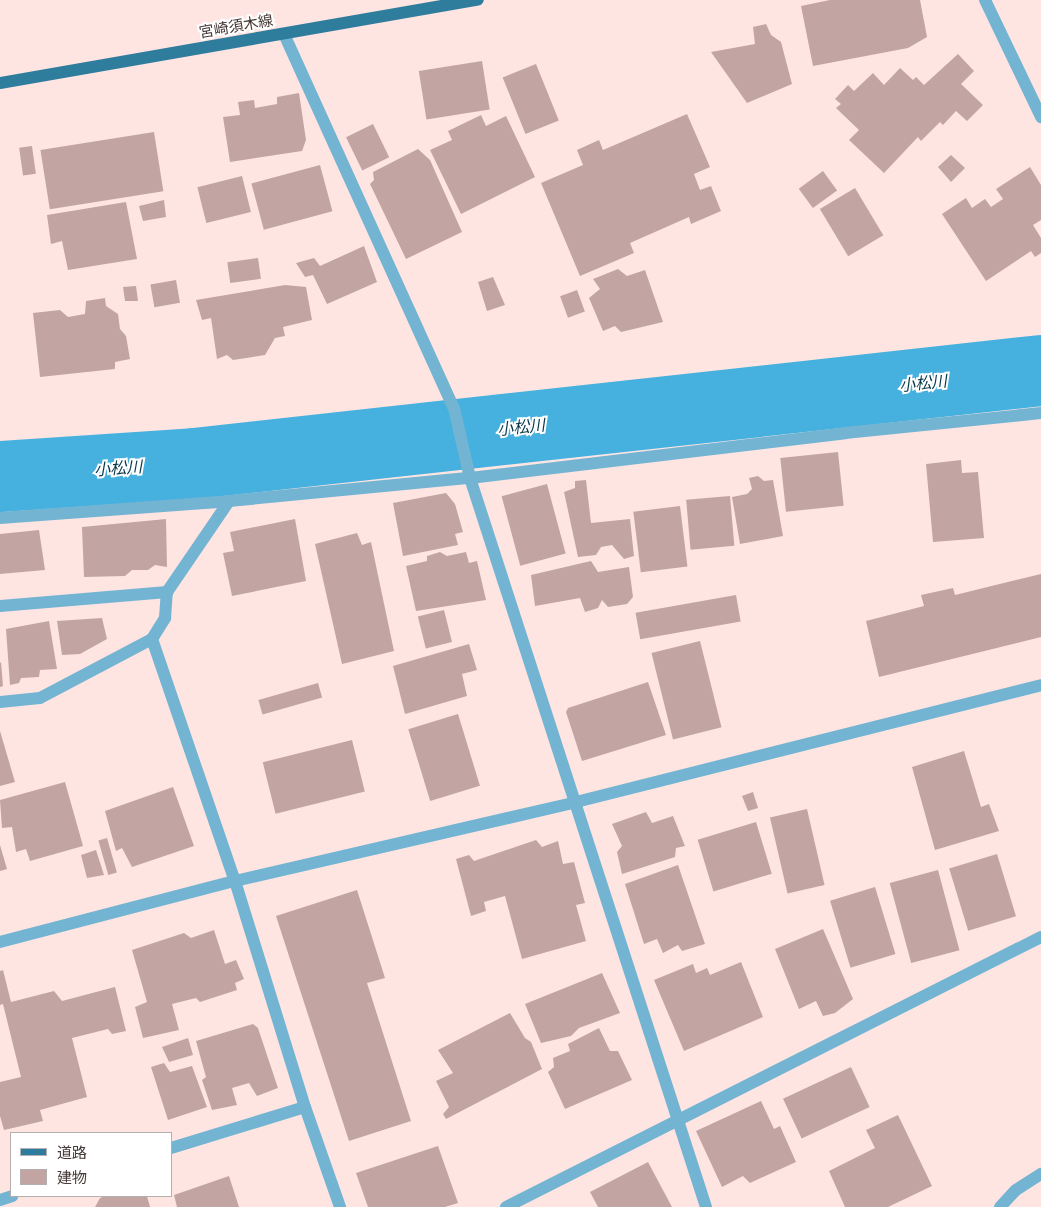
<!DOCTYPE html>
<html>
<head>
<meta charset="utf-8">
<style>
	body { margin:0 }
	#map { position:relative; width:1041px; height:1207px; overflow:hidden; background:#fee5e2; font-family:"Noto Sans","Noto Sans JP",sans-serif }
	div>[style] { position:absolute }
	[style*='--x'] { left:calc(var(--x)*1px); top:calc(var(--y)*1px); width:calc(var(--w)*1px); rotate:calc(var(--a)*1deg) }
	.river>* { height:71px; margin:-35.5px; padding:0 35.5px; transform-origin:35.5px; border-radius:35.5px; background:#46b1de }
	.building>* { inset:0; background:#c2a5a2; transform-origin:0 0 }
	.minor>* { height:12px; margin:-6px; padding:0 6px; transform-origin:6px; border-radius:6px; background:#73b4d2 }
	.tertiary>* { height:12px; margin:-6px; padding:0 6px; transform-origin:6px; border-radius:6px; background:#73b4d2 }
	.primary>* { height:12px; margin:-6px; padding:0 6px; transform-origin:6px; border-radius:6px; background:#2f7d9d }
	span { translate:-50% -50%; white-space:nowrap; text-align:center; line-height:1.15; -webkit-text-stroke:4px #fff; paint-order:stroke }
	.street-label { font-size:15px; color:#463a38 }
	.water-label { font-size:16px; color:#06374a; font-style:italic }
	.legend { position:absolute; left:10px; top:1132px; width:162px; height:65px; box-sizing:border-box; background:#fff; border:1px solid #b5b0af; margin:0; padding:6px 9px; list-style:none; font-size:15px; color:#463a38 }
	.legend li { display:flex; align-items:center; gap:10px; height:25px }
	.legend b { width:25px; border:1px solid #b5b0af }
</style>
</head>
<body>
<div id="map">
	<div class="river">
		<div style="--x:0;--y:476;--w:194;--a:-3.8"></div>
		<div style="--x:194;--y:463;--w:852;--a:-6.27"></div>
	</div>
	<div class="building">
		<div style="clip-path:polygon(830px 0,920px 0,927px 37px,908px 48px,813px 66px,801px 6px)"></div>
		<div style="clip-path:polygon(766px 24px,771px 35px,781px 42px,792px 84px,747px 103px,711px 52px,755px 44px,753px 27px)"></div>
		<div style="clip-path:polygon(958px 54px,974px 71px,961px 84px,983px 105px,967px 121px,956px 111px,943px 125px,940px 122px,921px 141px,918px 137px,884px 173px,849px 140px,859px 130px,836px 108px,841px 104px,835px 99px,848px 85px,854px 91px,873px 73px,884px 85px,900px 68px,913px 80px,916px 77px,924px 85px)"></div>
		<div style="left:482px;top:61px;width:49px;height:64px;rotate:81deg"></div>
		<div style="left:536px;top:64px;width:61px;height:36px;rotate:68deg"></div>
		<div style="clip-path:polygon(299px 93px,306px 140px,302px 151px,230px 162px,223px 117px,240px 115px,238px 102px,254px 100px,255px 108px,277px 104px,277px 97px)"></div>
		<div style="clip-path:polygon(687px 114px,710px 167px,694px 174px,700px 190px,711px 186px,721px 211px,691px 224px,689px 217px,630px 243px,634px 253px,580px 276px,541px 183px,583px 165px,577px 150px,599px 140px,603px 150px)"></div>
		<div style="clip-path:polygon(481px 115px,486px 126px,506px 116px,535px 177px,461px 214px,430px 150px,452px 140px,448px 131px)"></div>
		<div style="left:373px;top:124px;width:37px;height:30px;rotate:64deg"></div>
		<div style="left:154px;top:132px;width:60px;height:115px;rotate:81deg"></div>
		<div style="left:32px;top:146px;width:28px;height:13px;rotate:82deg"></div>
		<div style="clip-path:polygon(418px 149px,430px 160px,462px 232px,406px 259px,370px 184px,374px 180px,373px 172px)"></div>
		<div style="clip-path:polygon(951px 155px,965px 168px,951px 182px,938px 167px)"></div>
		<div style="left:320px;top:165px;width:48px;height:71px;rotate:75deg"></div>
		<div style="clip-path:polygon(1030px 167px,1041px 185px,1041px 220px,1033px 225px,1041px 238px,1041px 253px,1035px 257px,1031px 251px,986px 281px,942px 214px,966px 198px,972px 208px,985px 199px,991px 207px,1003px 199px,996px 189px)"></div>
		<div style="left:823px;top:171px;width:24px;height:30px;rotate:54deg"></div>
		<div style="left:242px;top:176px;width:37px;height:46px;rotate:76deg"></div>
		<div style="left:855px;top:188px;width:55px;height:41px;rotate:59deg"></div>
		<div style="clip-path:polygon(164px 200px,166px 217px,143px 221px,139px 206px)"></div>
		<div style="clip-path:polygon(126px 202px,137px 259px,68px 270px,62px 241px,51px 244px,47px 215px)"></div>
		<div style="clip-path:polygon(364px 246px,377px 282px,327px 304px,313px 275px,305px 277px,296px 263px,314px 258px,320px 266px)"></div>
		<div style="left:258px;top:258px;width:21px;height:31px;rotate:82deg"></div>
		<div style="clip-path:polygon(618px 269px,627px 276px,645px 270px,663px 322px,621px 332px,615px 326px,603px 331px,589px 298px,600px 289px,593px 279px)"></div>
		<div style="clip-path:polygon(493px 277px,505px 305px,487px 311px,478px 282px)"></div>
		<div style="left:176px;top:280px;width:23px;height:26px;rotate:80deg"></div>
		<div style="clip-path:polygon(285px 285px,306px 287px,312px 320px,283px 327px,285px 336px,275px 338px,265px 355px,233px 360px,227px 355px,217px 359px,211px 318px,202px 320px,196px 300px)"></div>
		<div style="clip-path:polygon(136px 286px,138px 301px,125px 301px,123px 287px)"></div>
		<div style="left:577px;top:290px;width:23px;height:18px;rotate:70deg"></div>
		<div style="clip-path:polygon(105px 298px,106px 306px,118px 314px,120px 329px,126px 336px,130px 359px,115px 362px,115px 369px,40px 377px,33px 313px,60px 310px,68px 317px,85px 314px,86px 301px)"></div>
		<div style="left:838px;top:452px;width:54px;height:58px;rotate:84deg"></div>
		<div style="clip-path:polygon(961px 460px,962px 473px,978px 472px,984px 538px,933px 542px,926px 464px)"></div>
		<div style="clip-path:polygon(758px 476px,764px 481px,773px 480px,783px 536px,740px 544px,732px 497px,747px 494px,752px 489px,749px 478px)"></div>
		<div style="clip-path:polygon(586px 480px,591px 523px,630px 519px,634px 556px,624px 559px,612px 545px,601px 547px,596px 555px,578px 557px,564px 492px,575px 488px,575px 481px)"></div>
		<div style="left:547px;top:484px;width:72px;height:47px;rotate:75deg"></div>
		<div style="clip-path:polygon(446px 493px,455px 504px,463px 532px,455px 534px,458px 545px,403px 556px,393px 503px)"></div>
		<div style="left:730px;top:496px;width:50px;height:44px;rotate:85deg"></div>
		<div style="left:680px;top:506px;width:61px;height:47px;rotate:83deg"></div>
		<div style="clip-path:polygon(166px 519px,167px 567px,155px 565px,148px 570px,132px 570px,125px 576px,84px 577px,82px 527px)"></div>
		<div style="clip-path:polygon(295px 519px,306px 581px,232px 596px,223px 553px,234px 551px,230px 532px)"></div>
		<div style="clip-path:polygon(39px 530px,45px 570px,0 574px,0 534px)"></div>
		<div style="clip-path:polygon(357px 533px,362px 545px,371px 542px,394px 651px,342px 664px,315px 544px)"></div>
		<div style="clip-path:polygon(440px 552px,447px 556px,466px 552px,469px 563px,477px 561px,486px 600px,416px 611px,406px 566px,427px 561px,427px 556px)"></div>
		<div style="clip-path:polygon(591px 561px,598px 572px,629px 567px,633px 597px,627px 604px,608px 607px,602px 600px,598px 608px,585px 612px,580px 598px,535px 606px,531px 575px)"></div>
		<div style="clip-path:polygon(1041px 574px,1041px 637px,879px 677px,866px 621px,924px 606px,921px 595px,953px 588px,955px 595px)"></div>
		<div style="left:736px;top:595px;width:27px;height:102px;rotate:80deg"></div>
		<div style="left:444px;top:610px;width:33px;height:27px;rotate:76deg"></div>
		<div style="clip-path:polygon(102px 618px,107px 639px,80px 654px,62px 655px,57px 621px)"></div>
		<div style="clip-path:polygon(49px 621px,57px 669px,40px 670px,39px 677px,21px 678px,19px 683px,10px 685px,6px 629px)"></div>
		<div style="left:700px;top:641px;width:89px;height:50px;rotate:76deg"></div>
		<div style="clip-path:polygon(469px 644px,477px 670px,462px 674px,467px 696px,405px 714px,393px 666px)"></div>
		<div style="clip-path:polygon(1px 662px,3px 686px,0 687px,0 663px)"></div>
		<div style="clip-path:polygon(648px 682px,666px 735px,582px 761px,566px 712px,568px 708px)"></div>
		<div style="left:318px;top:683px;width:15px;height:62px;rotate:74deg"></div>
		<div style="left:458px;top:714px;width:75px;height:52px;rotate:73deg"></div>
		<div style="clip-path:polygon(0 731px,15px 782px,0 786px)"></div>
		<div style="left:352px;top:740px;width:53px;height:92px;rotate:76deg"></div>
		<div style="clip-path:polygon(964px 751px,981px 807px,989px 804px,999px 831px,935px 850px,912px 767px)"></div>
		<div style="clip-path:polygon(65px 782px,83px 846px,30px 861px,26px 849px,16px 852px,12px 827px,2px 828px,0 800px)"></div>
		<div style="clip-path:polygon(173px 787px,194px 846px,132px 867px,122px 848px,116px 851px,105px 811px)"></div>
		<div style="clip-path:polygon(753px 792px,758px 808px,748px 811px,742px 796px)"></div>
		<div style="left:807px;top:809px;width:78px;height:38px;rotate:77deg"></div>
		<div style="clip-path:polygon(646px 812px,652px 823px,673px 816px,685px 846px,676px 848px,675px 857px,622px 874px,617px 852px,622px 846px,612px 824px)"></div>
		<div style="left:756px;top:822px;width:54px;height:61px;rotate:73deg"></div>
		<div style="left:107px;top:838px;width:36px;height:9px;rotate:74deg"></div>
		<div style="clip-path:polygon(536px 840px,542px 847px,558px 841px,563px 864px,574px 862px,585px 903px,576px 905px,586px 941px,522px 959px,505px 896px,484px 902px,486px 911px,471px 916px,456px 859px,469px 855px,474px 861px)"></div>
		<div style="clip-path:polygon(0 845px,7px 869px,0 871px)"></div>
		<div style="clip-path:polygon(96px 850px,104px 875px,87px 878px,81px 855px)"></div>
		<div style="left:997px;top:854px;width:65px;height:50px;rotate:73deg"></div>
		<div style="clip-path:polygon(678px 865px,705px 944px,682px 951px,678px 945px,663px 953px,657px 939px,644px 944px,625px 884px)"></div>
		<div style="left:938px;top:870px;width:83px;height:50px;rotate:75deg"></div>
		<div style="left:875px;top:887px;width:70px;height:47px;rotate:73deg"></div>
		<div style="clip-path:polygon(357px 890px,385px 978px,367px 983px,411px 1121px,349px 1141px,276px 916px)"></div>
		<div style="clip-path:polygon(823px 929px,853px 999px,835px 1013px,823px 1016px,816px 1001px,799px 1009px,775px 949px)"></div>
		<div style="clip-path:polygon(214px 930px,225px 964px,236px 960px,244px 979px,235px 983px,237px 990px,200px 1002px,196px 998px,172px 1004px,179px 1030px,143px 1038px,135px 1007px,147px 1002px,132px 950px,184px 933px,191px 938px)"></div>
		<div style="clip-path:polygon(741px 962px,763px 1017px,684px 1051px,654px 980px,693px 964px,696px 973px,707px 968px,710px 975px)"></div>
		<div style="clip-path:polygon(3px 970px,11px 1002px,54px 991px,62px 1001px,115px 987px,126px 1031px,112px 1034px,108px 1029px,72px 1038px,87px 1097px,40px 1110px,43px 1121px,4px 1130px,0 1116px,0 1082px,21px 1077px,3px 1004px,0 1005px,0 971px)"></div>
		<div style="clip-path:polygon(602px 973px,620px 1013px,579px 1028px,571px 1036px,541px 1043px,525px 1004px)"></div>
		<div style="clip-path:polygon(510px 1013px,525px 1038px,531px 1042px,542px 1069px,446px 1119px,443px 1114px,449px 1107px,436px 1081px,453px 1073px,438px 1050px)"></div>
		<div style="clip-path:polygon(253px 1024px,258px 1028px,278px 1088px,257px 1096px,249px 1083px,232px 1088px,237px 1105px,212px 1110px,202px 1080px,206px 1077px,196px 1041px)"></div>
		<div style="clip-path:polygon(599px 1028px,610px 1051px,618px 1051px,632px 1080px,565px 1109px,548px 1072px,554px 1067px,553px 1058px,570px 1051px,568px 1044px)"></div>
		<div style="clip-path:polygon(188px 1038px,193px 1055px,169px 1062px,162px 1047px)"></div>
		<div style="clip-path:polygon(164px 1063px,170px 1072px,192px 1066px,207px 1107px,168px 1120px,151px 1067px)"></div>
		<div style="left:851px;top:1067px;width:44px;height:75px;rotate:65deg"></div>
		<div style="clip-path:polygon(761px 1101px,774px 1129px,780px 1126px,796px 1162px,750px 1183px,743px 1176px,722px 1187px,696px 1131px)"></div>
		<div style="clip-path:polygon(898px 1115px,932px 1186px,888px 1207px,845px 1207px,829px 1171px,875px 1148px,866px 1130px)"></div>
		<div style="clip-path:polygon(438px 1146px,458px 1203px,445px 1207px,368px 1207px,356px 1173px)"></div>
		<div style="clip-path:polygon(648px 1162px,672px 1207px,598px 1207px,590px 1192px)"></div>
		<div style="clip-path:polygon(229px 1176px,239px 1207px,177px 1207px,174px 1195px)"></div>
		<div style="clip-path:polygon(105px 1196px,147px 1196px,150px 1207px,95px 1207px,100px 1198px)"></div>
	</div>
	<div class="minor">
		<div style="--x:284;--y:34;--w:411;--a:65.6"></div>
		<div style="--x:454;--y:408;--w:72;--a:77.1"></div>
		<div style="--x:470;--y:478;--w:766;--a:72.06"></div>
		<div style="--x:0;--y:518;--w:230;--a:-4.2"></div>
		<div style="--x:229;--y:501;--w:242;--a:-5.5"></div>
		<div style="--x:470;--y:478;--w:378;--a:-6.8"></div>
		<div style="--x:845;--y:433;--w:197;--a:-5.8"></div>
		<div style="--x:0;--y:606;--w:168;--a:-4.8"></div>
		<div style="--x:152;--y:639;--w:256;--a:71.1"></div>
		<div style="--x:235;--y:881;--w:237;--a:72.8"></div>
		<div style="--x:305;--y:1107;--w:106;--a:70.7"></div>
		<div style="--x:0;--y:702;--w:40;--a:-5.7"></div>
		<div style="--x:40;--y:698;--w:127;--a:-27.8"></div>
		<div style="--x:152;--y:639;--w:25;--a:-58"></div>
		<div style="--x:165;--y:618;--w:26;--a:-86"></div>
		<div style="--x:167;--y:592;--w:110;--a:-55.7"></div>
		<div style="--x:171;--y:1148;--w:140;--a:-17"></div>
		<div style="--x:0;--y:1200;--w:13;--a:-18"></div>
		<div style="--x:506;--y:1207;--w:599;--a:-26.78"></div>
		<div style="--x:1000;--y:1207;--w:23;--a:-47"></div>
		<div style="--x:1016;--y:1190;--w:30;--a:-33"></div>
	</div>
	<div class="tertiary">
		<div style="--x:985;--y:0;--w:130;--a:64.4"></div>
		<div style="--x:0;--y:942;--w:243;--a:-14.6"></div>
		<div style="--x:235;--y:881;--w:350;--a:-13"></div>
		<div style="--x:576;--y:802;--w:479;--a:-14.1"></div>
	</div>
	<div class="primary">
		<div style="--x:0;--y:83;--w:485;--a:-9.9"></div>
	</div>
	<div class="street-label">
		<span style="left:236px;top:26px;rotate:-10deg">宮崎須木線</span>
	</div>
	<div class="water-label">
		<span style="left:923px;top:383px;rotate:-6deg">小松川</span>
		<span style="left:521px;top:427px;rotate:-6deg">小松川</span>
		<span style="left:118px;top:468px;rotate:-4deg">小松川</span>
	</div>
	<ul class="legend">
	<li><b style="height:6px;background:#2f7d9d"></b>道路</li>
	<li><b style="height:14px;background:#c2a5a2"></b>建物</li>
	</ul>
</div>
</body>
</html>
